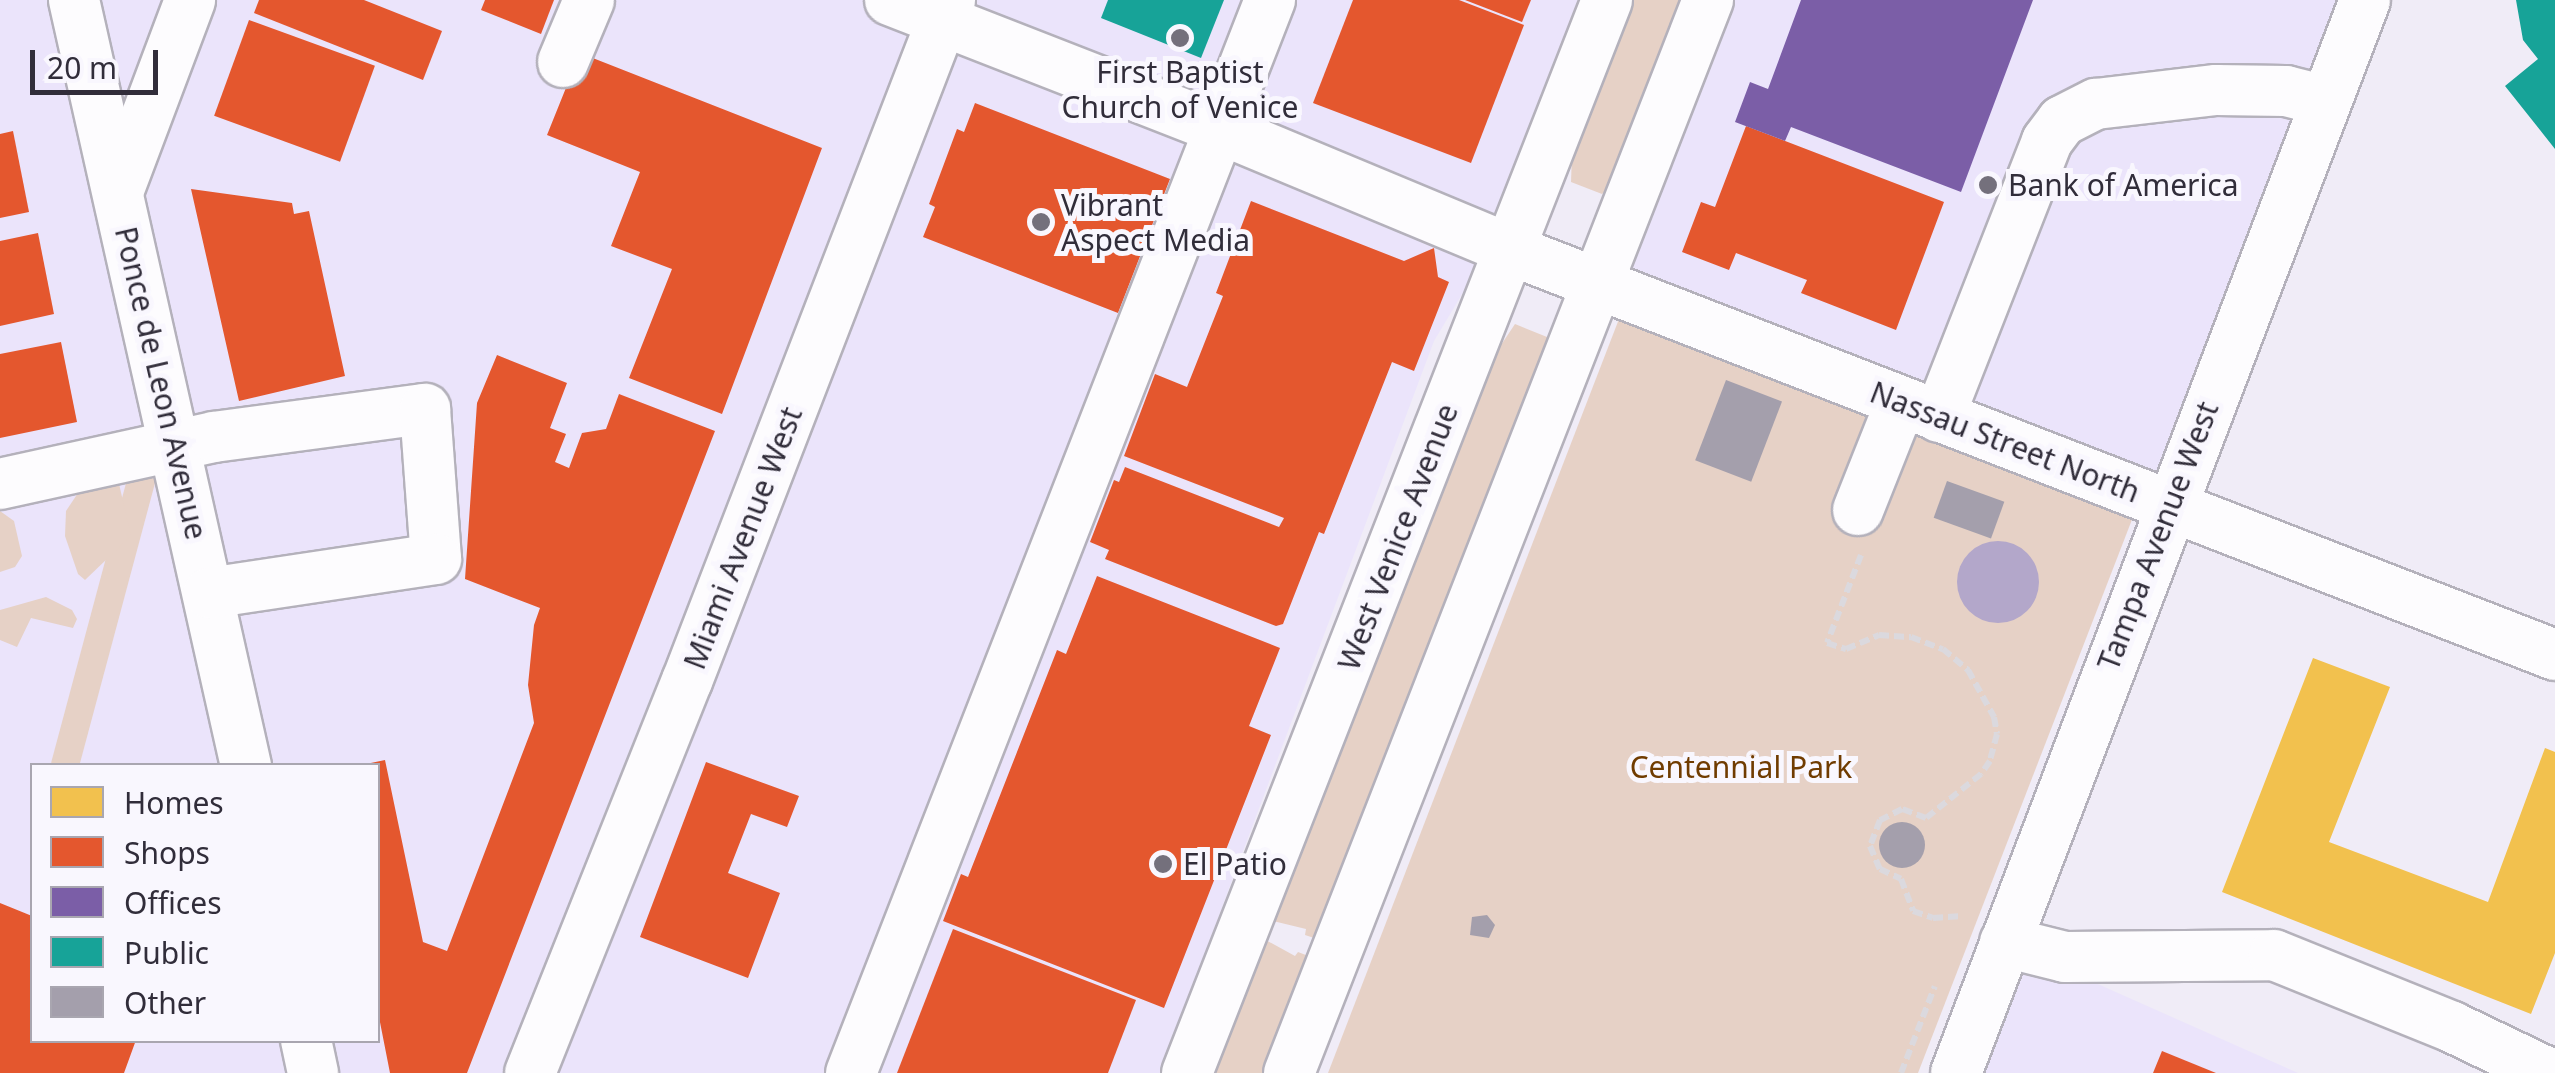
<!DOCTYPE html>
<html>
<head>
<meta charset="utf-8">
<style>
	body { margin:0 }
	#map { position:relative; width:2555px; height:1073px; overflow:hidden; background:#f0ecf7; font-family:"Noto Sans",sans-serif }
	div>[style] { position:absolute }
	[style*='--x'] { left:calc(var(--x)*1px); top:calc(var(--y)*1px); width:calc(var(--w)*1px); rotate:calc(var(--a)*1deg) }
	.built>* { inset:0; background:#ebe4fb }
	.green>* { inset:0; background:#e6d1c6; transform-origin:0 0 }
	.water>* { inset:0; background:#b3a7ca }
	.round { border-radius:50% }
	.homes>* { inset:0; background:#f2c14e }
	.shops>* { inset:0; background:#e4572e; transform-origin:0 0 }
	.offices>* { inset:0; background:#7b5ea7 }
	.public>* { inset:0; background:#17a398 }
	.building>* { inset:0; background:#a49fac; transform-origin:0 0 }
	.path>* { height:6px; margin-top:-3px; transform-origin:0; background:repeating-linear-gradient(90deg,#dbd9de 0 10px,transparent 0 15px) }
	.roads { filter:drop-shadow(2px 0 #b4b1bb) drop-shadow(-2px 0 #b4b1bb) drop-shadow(0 2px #b4b1bb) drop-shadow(0 -2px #b4b1bb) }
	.minor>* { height:50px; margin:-25px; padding:0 25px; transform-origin:25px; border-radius:25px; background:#fdfcfe }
	.dots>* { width:28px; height:28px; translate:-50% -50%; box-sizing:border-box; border:5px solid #f9f7fe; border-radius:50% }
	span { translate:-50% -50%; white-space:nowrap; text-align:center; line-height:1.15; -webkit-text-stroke:10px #f9f7fe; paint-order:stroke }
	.poi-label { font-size:30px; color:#312d3a }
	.left { translate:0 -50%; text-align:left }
	.street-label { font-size:30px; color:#312d3a }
	.park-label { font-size:30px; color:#703c00 }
	.legend { position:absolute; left:30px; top:763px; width:350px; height:280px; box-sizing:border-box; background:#f9f7fe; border:2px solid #a9a6b0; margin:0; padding:12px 18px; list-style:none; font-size:30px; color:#312d3a }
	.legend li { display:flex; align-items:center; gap:20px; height:50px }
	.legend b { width:50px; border:2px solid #a9a6b0 }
	.scale { position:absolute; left:30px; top:50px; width:128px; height:45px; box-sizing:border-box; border:5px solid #312d3a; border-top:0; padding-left:12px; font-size:30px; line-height:35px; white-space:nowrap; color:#312d3a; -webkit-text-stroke:8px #f9f7fe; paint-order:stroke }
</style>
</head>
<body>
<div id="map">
	<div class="built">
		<div style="clip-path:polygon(evenodd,0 0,1579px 0,1476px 271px,1434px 341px,1160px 1073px,0 1073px,0 0,32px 766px,378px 766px,378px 1040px,32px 1040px,32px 766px)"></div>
		<div style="clip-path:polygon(1735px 0,2382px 0,2153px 524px,1617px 299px)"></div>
		<div style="clip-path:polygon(2010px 945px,2298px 1073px,1958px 1073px)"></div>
	</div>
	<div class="green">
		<div style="clip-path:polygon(1633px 0,1687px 0,1611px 186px,1602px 194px,1571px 182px,1572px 154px)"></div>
		<div style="clip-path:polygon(1619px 319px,2133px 517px,1918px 1073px,1328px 1073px)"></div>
		<div style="clip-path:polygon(1515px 324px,1547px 337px,1546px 360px,1317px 939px,1305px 935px,1306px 929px,1273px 921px,1495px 354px)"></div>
		<div style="left:129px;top:472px;width:28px;height:301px;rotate:15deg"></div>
		<div style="clip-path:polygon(117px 475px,131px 536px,85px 580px,78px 574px,65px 536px,66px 511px,80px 490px)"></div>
		<div style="clip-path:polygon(0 511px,14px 521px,22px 556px,15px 567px,0 572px)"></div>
		<div style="clip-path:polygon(46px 597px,72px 610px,77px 619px,73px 628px,31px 618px,17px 647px,0 640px,0 610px)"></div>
		<div style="clip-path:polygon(1264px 939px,1295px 956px,1298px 952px,1311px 957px,1265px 1073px,1212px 1073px)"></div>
	</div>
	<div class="water">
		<div class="round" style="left:1957px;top:541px;width:82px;height:82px"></div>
	</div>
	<div class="homes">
		<div style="clip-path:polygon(2313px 658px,2390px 687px,2329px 842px,2488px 902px,2545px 748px,2555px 752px,2555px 953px,2531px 1014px,2222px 892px)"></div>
	</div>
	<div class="shops">
		<div style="clip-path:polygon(259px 0,364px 0,442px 31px,423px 80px,254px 13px)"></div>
		<div style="clip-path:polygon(485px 0,554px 0,541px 34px,481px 10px)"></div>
		<div style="clip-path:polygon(1353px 0,1459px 0,1524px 25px,1471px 163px,1313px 103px)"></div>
		<div style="clip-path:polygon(1465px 0,1531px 0,1522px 22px)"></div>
		<div style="left:249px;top:20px;width:134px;height:102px;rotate:20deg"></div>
		<div style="clip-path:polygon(580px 53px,822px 148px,722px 414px,629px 378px,672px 269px,611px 246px,640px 172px,547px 135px)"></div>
		<div style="clip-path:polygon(975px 103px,1170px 179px,1118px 313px,923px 237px,935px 207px,929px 204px,957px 129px,964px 132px)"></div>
		<div style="clip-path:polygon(1746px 126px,1944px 202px,1896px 330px,1801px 293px,1807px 280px,1736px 253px,1729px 270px,1682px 252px,1701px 202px,1715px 207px)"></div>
		<div style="clip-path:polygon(13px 131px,29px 212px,0 218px,0 134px)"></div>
		<div style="clip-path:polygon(191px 189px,292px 203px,294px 214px,309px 211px,345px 376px,239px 401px)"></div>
		<div style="clip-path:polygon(1251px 201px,1404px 261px,1434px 248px,1438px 277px,1449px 282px,1414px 371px,1392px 362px,1324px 534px,1319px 532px,1283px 624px,1276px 626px,1105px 559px,1109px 550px,1090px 542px,1114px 480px,1119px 482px,1125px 467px,1279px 527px,1284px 518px,1124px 456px,1155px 374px,1187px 387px,1223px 296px,1216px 293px)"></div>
		<div style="clip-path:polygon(38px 233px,54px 314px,0 326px,0 241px)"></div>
		<div style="clip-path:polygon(61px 342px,77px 422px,0 438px,0 354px)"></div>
		<div style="clip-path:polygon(497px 355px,567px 383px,550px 428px,566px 434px,555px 462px,569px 468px,582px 433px,606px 429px,619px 394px,715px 431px,467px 1073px,390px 1073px,378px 1012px,378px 766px,366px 764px,385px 760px,423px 942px,447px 951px,534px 723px,528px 685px,534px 625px,540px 608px,465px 579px,477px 403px)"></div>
		<div style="clip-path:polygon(1097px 576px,1280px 648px,1249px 726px,1271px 735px,1164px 1008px,943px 921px,961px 874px,968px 877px,1057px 650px,1066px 654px)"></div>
		<div style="clip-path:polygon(706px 762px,799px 796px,787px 827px,751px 814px,728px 873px,780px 893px,748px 978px,640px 937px)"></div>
		<div style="clip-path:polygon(0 903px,32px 916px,32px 1040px,136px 1040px,124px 1073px,0 1073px)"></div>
		<div style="clip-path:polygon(953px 929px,1136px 1000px,1108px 1073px,897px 1073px)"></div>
		<div style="clip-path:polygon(2162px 1051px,2216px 1073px,2153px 1073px)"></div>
	</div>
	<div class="offices">
		<div style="clip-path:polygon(1801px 0,2033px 0,1961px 192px,1791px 127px,1785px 141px,1735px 122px,1750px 82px,1768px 89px)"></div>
	</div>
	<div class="public">
		<div style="clip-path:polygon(1108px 0,1224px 0,1201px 58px,1101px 18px)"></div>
		<div style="clip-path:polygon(2516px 0,2555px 0,2555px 149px,2505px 86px,2538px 59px,2523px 40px)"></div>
	</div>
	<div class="building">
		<div style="left:1726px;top:380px;width:60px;height:86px;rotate:21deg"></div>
		<div style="left:1947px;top:481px;width:61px;height:39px;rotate:20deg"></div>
		<div class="round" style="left:1879px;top:822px;width:46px;height:46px"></div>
		<div style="clip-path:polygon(1487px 915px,1495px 925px,1489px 938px,1470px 935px,1472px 917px)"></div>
	</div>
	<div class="path">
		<div style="--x:1861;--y:555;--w:94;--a:111.1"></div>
		<div style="--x:1827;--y:643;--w:20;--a:18"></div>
		<div style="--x:1846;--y:649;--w:36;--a:-23"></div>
		<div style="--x:1879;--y:635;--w:32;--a:4"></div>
		<div style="--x:1911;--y:637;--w:34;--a:21"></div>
		<div style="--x:1943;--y:649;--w:33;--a:40"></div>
		<div style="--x:1968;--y:670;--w:54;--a:61"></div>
		<div style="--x:1994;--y:717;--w:17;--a:80"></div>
		<div style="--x:1997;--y:734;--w:28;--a:105"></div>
		<div style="--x:1990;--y:761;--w:16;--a:125"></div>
		<div style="--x:1981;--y:774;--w:70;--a:141.3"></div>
		<div style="--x:1926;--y:818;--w:26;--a:-159"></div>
		<div style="--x:1902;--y:809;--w:25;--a:153"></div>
		<div style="--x:1880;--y:820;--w:28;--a:111"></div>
		<div style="--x:1870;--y:846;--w:25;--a:67"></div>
		<div style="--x:1880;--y:869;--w:23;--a:25"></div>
		<div style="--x:1901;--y:879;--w:34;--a:69"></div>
		<div style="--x:1913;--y:911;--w:21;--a:19"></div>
		<div style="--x:1933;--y:918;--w:29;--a:-4"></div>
		<div style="--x:1901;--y:1073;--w:93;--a:-68.7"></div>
	</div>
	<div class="roads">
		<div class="minor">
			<div style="--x:74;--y:0;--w:785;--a:77.34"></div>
			<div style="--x:890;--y:0;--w:352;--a:21.3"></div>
			<div style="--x:1218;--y:128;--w:317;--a:22.6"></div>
			<div style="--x:1511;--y:250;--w:1120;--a:21.2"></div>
			<div style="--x:563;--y:62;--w:67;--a:-67.2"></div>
			<div style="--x:118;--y:192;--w:205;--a:-69.4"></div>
			<div style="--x:1939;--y:417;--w:296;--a:-68.6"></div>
			<div style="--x:2047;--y:141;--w:25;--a:-53"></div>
			<div style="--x:2062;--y:121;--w:38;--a:-27"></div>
			<div style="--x:2096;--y:104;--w:121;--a:-6.7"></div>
			<div style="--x:2216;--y:90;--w:70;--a:0.8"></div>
			<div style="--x:2286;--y:91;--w:41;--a:14"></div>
			<div style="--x:0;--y:484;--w:219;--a:-12.4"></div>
			<div style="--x:214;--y:437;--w:213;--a:-7.6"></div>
			<div style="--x:425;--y:409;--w:150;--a:85.8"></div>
			<div style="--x:436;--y:559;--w:230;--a:171.5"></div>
			<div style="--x:1858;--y:510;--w:116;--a:-68.3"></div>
			<div style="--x:2005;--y:942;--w:62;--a:14"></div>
			<div style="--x:2065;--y:957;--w:209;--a:-0.5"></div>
			<div style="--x:2274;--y:955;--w:192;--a:22"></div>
			<div style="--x:2452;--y:1027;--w:106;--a:25.6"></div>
			<div style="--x:306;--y:1040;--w:34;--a:78"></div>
			<div style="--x:530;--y:1073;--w:422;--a:-68.2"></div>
			<div style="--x:687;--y:681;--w:730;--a:-68.88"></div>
			<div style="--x:851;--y:1073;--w:1152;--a:-68.67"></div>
			<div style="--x:1187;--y:1073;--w:1152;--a:-68.62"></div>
			<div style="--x:1289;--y:1073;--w:1152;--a:-68.67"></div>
			<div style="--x:1956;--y:1073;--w:1148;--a:-69.13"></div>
		</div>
	</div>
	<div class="dots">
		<div style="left:1180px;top:38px;background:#74707c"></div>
		<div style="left:1988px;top:185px;background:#74707c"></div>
		<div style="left:1041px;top:222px;background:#74707c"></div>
		<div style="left:1163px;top:864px;background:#74707c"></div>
	</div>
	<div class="poi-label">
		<span style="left:1180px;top:89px">First Baptist<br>Church of Venice</span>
		<span class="left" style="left:2008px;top:185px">Bank of America</span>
		<span class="left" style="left:1061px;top:222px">Vibrant<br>Aspect Media</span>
		<span class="left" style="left:1183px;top:864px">El Patio</span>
	</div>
	<div class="street-label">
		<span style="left:161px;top:383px;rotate:77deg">Ponce de Leon Avenue</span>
		<span style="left:2005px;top:442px;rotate:21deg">Nassau Street North</span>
		<span style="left:2158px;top:536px;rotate:-69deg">Tampa Avenue West</span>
		<span style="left:1398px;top:537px;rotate:-69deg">West Venice Avenue</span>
		<span style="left:743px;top:538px;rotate:-69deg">Miami Avenue West</span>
	</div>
	<div class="park-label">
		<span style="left:1741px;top:767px">Centennial Park</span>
	</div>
	<ul class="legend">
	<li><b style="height:28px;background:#f2c14e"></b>Homes</li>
	<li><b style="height:28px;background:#e4572e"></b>Shops</li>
	<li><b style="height:28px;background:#7b5ea7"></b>Offices</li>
	<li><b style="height:28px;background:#17a398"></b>Public</li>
	<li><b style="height:28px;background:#a49fac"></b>Other</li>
	</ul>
	<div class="scale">20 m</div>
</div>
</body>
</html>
